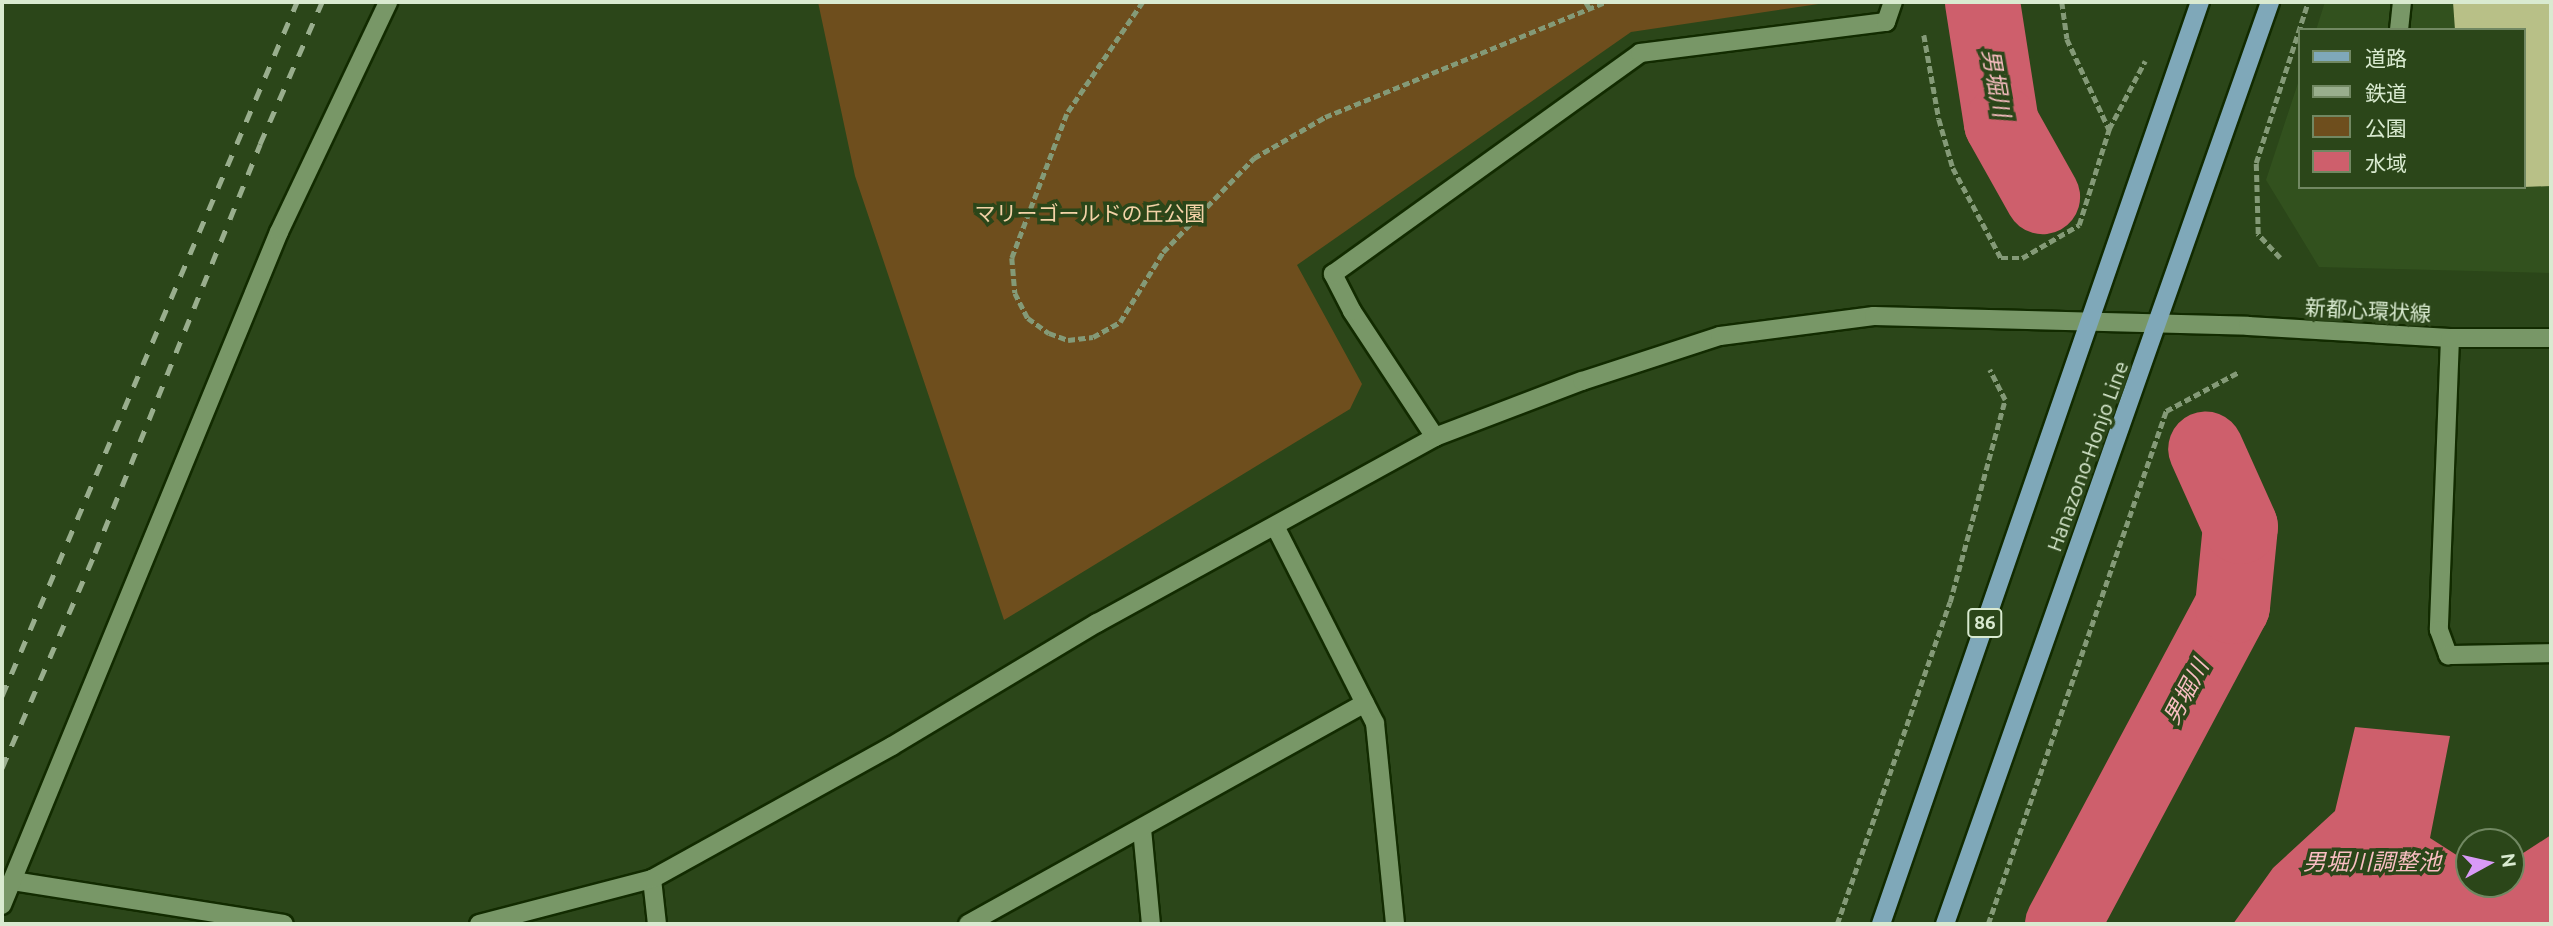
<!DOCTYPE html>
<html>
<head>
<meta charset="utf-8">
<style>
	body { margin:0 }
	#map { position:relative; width:2553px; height:926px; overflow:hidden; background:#2b4619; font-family:Ubuntu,"Noto Sans JP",sans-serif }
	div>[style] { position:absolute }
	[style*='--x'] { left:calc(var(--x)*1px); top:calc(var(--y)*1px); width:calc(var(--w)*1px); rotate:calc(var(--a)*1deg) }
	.built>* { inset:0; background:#32511e }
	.green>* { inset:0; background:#6e4e1d }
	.water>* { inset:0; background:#ce5f6c }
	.river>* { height:75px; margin:-37.5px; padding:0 37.5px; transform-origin:37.5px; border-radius:37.5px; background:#ce5f6c }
	.building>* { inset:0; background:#b8c087 }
	.path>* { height:4.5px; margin-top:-2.25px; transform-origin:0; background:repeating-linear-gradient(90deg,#849a77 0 7px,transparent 0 10.5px) }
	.roads { filter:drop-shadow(2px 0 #122b00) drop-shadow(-2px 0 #122b00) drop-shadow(0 2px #122b00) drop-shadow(0 -2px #122b00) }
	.minor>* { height:18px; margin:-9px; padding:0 9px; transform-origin:9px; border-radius:9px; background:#789767 }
	.major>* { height:18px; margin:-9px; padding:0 9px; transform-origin:9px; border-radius:9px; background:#7fa8b9 }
	.rail>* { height:5px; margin-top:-2.5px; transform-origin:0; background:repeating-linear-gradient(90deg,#99ae8d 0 12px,transparent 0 24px) }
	span { translate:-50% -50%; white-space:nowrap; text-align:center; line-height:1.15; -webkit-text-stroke:7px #2b4619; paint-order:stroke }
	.shield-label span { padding:2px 5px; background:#2b4619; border:2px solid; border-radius:5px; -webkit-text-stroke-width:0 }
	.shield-label { font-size:19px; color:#d9ead0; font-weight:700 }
	.park-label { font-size:21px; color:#f3d2a7 }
	.street-label { font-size:21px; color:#d9ead0 }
	.water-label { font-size:23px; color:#f9bec2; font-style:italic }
	.frame { position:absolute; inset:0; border:4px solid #d9ead0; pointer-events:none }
	.legend { position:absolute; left:2298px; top:28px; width:228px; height:161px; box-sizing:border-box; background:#2b4619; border:2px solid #718862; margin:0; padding:9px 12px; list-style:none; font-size:21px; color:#d9ead0 }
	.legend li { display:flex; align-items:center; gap:14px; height:35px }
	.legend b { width:35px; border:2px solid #718862 }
	.north { position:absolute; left:2455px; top:828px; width:70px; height:70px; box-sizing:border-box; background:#2b4619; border:2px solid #718862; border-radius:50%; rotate:82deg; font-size:19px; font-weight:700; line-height:28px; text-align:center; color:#d9ead0 }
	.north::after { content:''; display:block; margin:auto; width:24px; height:32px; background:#d99af7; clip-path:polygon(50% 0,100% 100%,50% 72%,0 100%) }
</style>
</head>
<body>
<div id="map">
	<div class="built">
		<div style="clip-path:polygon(2325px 2px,2551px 2px,2551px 273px,2319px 267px,2266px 180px,2299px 80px,2299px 187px,2523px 187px,2523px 30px,2316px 30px)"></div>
	</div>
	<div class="green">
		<div style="clip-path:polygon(818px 2px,1832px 2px,1631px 32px,1297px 265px,1362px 384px,1350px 409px,1004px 620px,855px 176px)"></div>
	</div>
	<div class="water">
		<div style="clip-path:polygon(2355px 727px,2450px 736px,2430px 838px,2469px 863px,2469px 884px,2511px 884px,2511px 861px,2551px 835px,2551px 924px,2233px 924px,2273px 868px,2335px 811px)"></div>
	</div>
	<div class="river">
		<div style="--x:1982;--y:2;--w:122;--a:81.1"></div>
		<div style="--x:2001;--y:123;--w:84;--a:60.7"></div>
		<div style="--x:2062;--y:924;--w:361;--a:-61.9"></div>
		<div style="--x:2232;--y:606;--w:80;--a:-84.3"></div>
		<div style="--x:2240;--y:526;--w:85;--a:-114.2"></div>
	</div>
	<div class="building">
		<div style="clip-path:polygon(2453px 2px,2551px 2px,2551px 186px,2523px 187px,2523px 30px,2455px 30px)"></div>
	</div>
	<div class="path">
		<div style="--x:1143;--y:2;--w:135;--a:124.2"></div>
		<div style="--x:1067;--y:114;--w:154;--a:110.9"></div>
		<div style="--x:1012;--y:258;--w:35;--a:85"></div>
		<div style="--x:1015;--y:293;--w:28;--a:63"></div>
		<div style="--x:1028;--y:318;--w:26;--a:36"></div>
		<div style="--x:1049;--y:333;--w:20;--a:20"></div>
		<div style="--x:1068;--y:340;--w:25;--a:-7"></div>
		<div style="--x:1093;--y:337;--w:31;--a:-29"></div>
		<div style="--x:1120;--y:322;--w:82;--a:-58.4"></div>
		<div style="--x:1163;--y:252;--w:131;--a:-45.9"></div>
		<div style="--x:1254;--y:158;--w:82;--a:-30"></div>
		<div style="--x:1325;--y:117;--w:303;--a:-22.3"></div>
		<div style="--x:1586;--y:2;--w:8;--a:60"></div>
		<div style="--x:2062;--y:2;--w:37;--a:82"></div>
		<div style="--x:2067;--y:39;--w:99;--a:65"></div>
		<div style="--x:1924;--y:35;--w:85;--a:79.9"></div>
		<div style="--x:1939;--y:119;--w:51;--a:74.1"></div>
		<div style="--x:1953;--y:168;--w:102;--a:61.9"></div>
		<div style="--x:2001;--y:258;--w:21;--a:0"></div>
		<div style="--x:2022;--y:258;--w:66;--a:-30.1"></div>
		<div style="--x:2079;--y:225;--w:101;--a:-72.6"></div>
		<div style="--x:2109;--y:129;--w:77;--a:-62.1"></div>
		<div style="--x:2280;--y:258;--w:33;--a:-133"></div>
		<div style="--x:2258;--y:234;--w:71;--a:-91.6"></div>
		<div style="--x:2256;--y:163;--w:169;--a:-72.1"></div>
		<div style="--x:1837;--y:924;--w:341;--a:-70.7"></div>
		<div style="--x:1950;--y:602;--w:209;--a:-74.8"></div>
		<div style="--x:2005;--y:400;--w:34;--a:-117"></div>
		<div style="--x:1988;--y:924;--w:543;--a:-70.86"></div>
		<div style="--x:2166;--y:411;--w:81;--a:-28.2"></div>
	</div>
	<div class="roads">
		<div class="minor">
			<div style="--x:2399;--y:30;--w:28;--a:-84"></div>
			<div style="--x:2450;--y:338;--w:292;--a:92.2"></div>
			<div style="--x:2439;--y:630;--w:27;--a:70"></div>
			<div style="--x:2448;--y:655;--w:103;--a:-1.1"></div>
			<div style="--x:1435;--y:437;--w:151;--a:-123.4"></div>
			<div style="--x:1352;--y:311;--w:42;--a:-117.2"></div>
			<div style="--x:1333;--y:274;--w:378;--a:-35.7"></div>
			<div style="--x:1640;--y:53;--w:248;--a:-7.2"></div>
			<div style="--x:1886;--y:22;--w:21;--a:-71"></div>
			<div style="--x:1275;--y:526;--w:221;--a:63.1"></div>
			<div style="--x:1375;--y:723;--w:202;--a:84.3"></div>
			<div style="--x:1142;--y:829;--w:95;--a:84.6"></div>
			<div style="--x:652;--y:879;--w:45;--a:83.7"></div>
			<div style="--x:13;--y:881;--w:274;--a:9"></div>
			<div style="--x:2;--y:905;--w:728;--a:-67.63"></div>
			<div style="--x:279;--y:232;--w:255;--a:-64.6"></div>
			<div style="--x:479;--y:924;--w:179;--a:-14.6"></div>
			<div style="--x:652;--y:879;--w:274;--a:-29"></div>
			<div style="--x:892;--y:746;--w:239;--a:-31"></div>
			<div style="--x:1097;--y:623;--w:386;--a:-28.8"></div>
			<div style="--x:1435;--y:437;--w:157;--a:-20.9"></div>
			<div style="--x:1582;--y:381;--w:145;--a:-18.1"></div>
			<div style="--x:1720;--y:336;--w:155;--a:-7.4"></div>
			<div style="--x:1874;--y:316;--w:374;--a:1.5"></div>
			<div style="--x:2248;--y:326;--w:202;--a:3.4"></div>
			<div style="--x:2450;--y:338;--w:101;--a:0"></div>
			<div style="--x:968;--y:924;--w:454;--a:-29.1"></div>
		</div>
		<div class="major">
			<div style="--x:1881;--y:924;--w:976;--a:-70.92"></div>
			<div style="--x:1945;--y:924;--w:978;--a:-70.58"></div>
		</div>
	</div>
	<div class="rail">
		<div style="--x:2;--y:696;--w:754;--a:-66.97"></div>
		<div style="--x:2;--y:768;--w:234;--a:-66.6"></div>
		<div style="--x:95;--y:553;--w:441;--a:-68"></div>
		<div style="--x:260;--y:144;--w:155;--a:-66.4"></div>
	</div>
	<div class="shield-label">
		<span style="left:1985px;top:623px">86</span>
	</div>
	<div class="park-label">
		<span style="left:1090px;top:213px">マリーゴールドの丘公園</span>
	</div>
	<div class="street-label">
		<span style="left:2368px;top:310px;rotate:3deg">新都心環状線</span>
		<span style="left:2087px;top:456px;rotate:-70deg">Hanazono-Honjo Line</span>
	</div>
	<div class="water-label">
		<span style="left:1996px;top:83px;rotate:80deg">男堀川</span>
		<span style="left:2186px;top:692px;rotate:-62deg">男堀川</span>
		<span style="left:2372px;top:862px">男堀川調整池</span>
	</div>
	<div class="frame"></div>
	<ul class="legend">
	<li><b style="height:9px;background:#7fa8b9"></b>道路</li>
	<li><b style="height:9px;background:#99ae8d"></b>鉄道</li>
	<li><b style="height:19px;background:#6e4e1d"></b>公園</li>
	<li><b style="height:19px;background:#ce5f6c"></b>水域</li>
	</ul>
	<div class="north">N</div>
</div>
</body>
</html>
